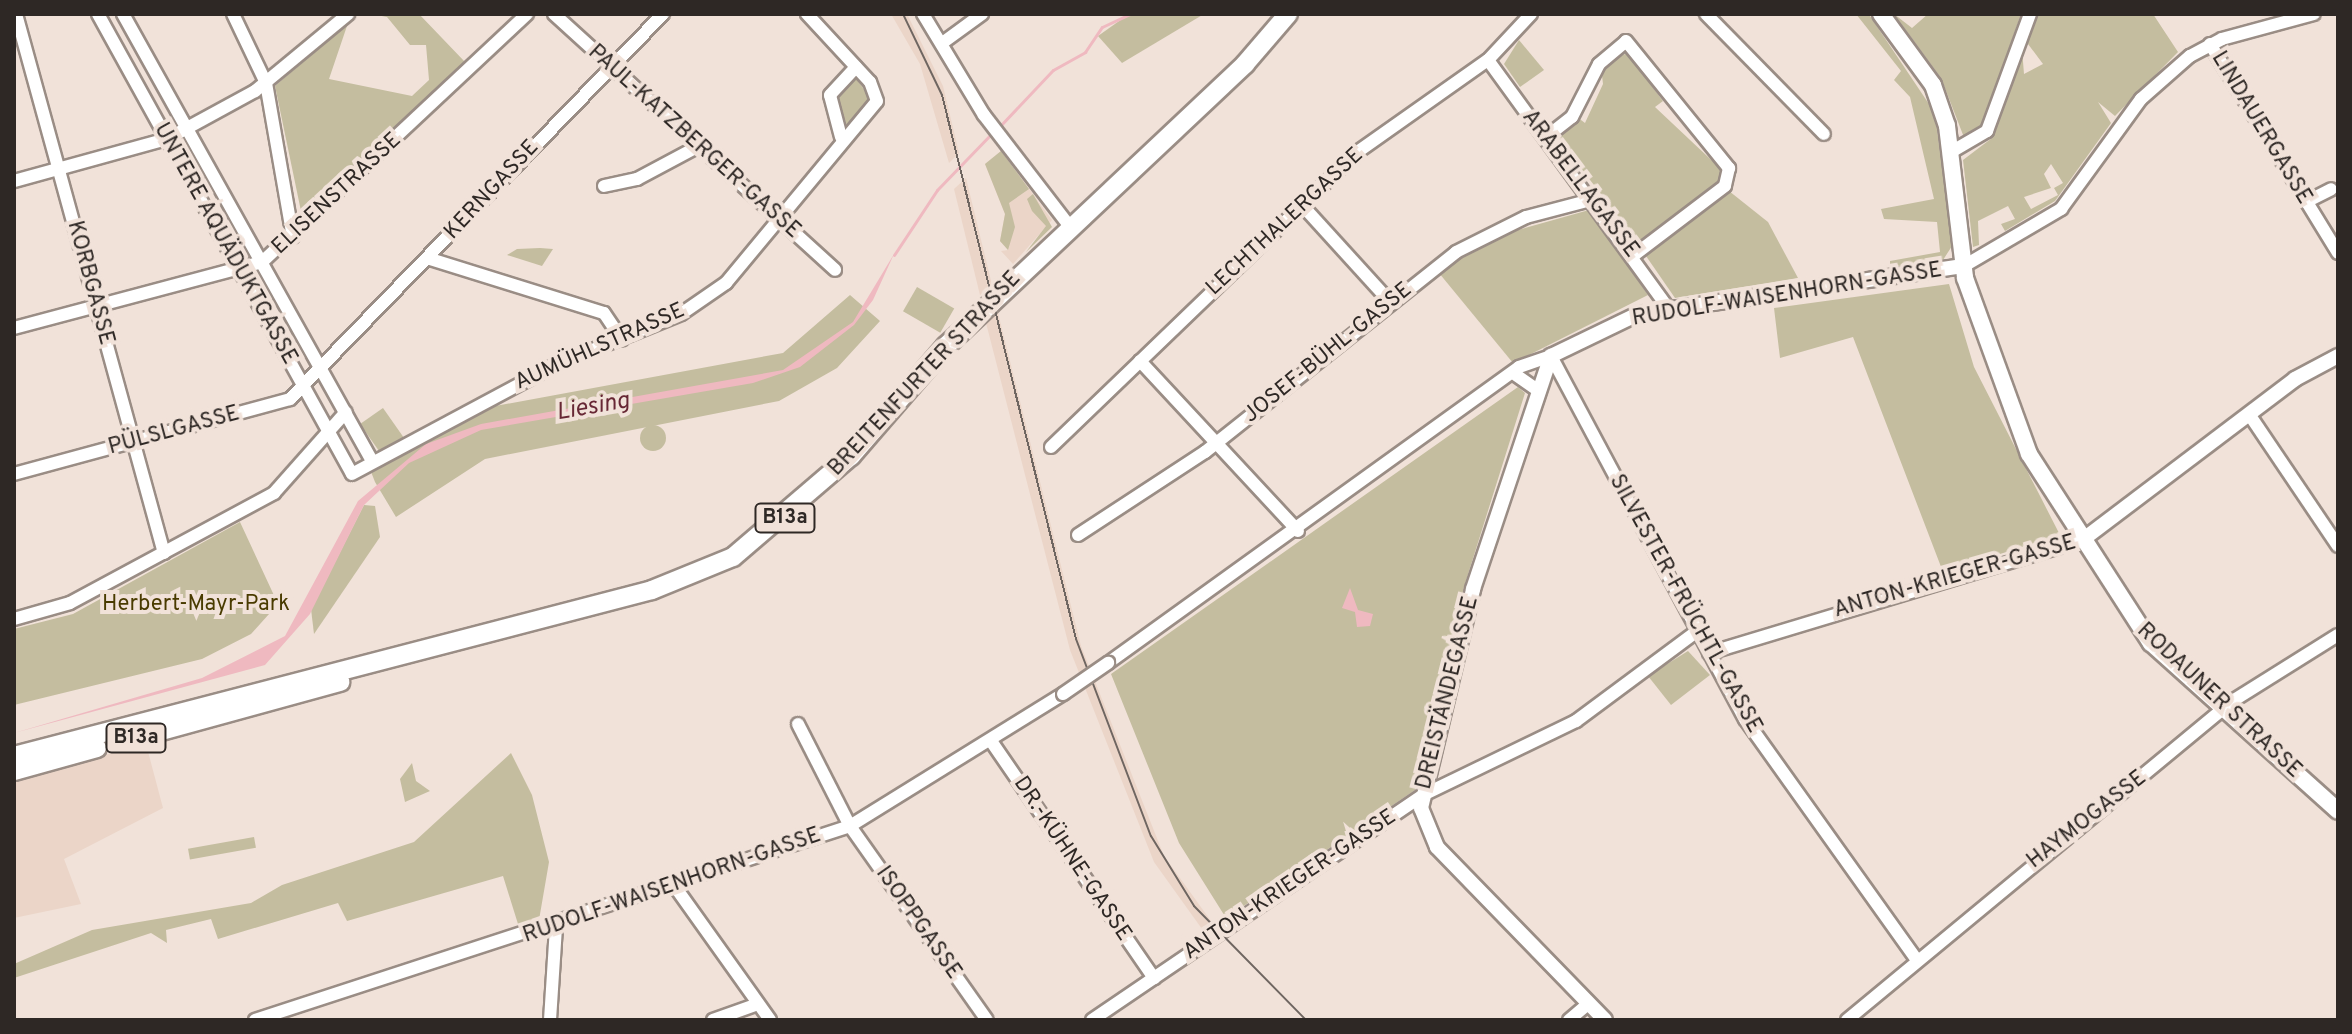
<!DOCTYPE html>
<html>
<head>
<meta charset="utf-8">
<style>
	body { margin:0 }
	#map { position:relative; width:2352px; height:1034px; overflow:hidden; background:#f1e2d9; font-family:Overpass,sans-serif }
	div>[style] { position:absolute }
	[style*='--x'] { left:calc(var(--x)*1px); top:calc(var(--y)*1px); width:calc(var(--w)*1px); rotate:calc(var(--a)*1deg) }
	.built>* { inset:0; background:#ebd5c8 }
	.green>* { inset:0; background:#c4bd9f; transform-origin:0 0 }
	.round { border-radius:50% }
	.water>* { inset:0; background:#efb9c0 }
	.stream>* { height:3px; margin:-1.5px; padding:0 1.5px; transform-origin:1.5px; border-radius:1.5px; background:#efb9c0 }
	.roads { filter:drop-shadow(2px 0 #9a8d85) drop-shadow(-2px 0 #9a8d85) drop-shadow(0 2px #9a8d85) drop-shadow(0 -2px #9a8d85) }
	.minor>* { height:12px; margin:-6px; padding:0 6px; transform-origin:6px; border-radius:6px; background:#fff }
	.tertiary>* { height:14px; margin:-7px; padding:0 7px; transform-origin:7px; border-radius:7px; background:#fff }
	.secondary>* { height:16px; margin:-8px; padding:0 8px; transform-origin:8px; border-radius:8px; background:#fff }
	.primary>* { height:18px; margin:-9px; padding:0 9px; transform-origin:9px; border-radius:9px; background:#fff }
	.tram>* { height:2px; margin:-1px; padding:0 1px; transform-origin:1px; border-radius:1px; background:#6f6661 }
	.bridges { filter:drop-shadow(2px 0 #9a8d85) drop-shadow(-2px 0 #9a8d85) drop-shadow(0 2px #9a8d85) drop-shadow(0 -2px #9a8d85) }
	.minor-bridge>* { height:12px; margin:-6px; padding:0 6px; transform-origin:6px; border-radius:6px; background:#fff }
	span { translate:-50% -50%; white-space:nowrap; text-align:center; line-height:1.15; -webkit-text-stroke:8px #f1e2d9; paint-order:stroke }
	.shield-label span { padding:2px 6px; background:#f1e2d9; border:2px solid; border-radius:6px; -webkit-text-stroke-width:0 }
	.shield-label { font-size:20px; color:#2e2825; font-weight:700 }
	.street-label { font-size:22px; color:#2e2825 }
	.park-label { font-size:22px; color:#493b00 }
	.water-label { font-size:24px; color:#672734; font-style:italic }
	.frame { position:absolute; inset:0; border:16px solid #2e2825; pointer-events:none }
</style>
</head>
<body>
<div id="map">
	<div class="built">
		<div style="clip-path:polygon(891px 14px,907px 14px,943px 86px,959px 153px,949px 163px,920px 64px)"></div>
		<div style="clip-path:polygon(1001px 151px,1052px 220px,1013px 264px,1001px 251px,1008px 250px,1000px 241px,1005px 214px,985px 164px)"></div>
		<div style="clip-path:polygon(966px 178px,992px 285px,980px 295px,954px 189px)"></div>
		<div style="clip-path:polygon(997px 309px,1081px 646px,1164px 856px,1211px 921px,1202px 929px,1154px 862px,1070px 650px,985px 319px)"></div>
		<div style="clip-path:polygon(146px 744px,163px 808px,64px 859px,81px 904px,14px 918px,14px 779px)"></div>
	</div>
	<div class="green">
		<div style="clip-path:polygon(371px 14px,419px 14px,465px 62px,302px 216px,275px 86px,348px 23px,329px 79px,412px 96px,429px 80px,426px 45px,410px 45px,387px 17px)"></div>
		<div style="clip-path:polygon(1129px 14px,1204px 14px,1122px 63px,1098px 36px)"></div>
		<div style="clip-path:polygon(1856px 14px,1870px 16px,1935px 113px,1952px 246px,1943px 260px,1890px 268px,1890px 261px,1940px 252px,1937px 222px,1884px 219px,1881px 209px,1934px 199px,1910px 97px,1894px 80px,1901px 71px)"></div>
		<div style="clip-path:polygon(1894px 14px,1912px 28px,1928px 14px,2021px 14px,1981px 128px,1965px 140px,1941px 78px)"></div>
		<div style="clip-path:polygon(evenodd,2038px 14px,2153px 14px,2178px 52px,2115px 116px,2098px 102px,2111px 123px,2055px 201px,2005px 231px,2001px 224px,2015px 219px,2008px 206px,1978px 221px,1979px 245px,1973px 247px,1963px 160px,1992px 138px,2022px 49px,2024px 74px,2043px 64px,2025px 40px,2038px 14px,2051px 164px,2063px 183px,2054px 188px,2058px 195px,2031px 209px,2024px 197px,2051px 188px,2044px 174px,2051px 164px)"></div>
		<div style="clip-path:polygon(1519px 40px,1544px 70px,1520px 87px,1504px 64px)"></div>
		<div style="clip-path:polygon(1627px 53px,1663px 101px,1655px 107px,1724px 172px,1721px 182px,1639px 244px,1558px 138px,1577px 117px,1585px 123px,1603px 84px,1601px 67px)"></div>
		<div style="clip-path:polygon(853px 75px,872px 99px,847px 126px,835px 94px)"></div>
		<div style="clip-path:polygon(1001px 151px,1029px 189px,1009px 203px,1015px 227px,1008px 250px,1000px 241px,1005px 214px,985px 164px)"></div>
		<div style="clip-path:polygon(1729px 191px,1768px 222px,1798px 278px,1675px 298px,1646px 256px)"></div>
		<div style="clip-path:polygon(1033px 194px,1052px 227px,1026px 252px,1046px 226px,1032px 211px,1027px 199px)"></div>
		<div style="clip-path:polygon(1589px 210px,1648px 295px,1513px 363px,1439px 273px,1489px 238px)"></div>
		<div style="clip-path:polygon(517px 249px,540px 248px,553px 249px,542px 266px,507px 255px)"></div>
		<div style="clip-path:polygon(1949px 284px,1974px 367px,2060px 535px,1943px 572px,1853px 337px,1780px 358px,1774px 308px)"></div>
		<div style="left:917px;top:287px;width:43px;height:28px;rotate:30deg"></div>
		<div style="clip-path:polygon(850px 295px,880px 321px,837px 368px,779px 401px,485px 459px,396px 517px,375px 482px,368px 464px,479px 409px,783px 353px)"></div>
		<div style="clip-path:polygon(1518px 387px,1525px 393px,1464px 587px,1415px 790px,1226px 918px,1179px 843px,1111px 674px)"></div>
		<div style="left:383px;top:408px;width:37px;height:28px;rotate:55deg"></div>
		<div class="round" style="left:640px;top:425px;width:26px;height:26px"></div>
		<div style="clip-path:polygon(364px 505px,375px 506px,380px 537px,314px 634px,311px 609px)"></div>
		<div style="clip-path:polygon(240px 522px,278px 604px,251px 634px,202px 659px,14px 705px,14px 629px,73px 614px)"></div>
		<div style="clip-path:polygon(1688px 651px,1710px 675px,1671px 705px,1648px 676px)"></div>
		<div style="clip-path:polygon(511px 753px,532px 795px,549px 862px,539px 920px,518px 924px,503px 876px,347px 921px,338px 903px,218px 939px,211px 919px,166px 930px,167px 943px,151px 933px,14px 978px,14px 964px,92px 930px,251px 903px,282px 885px,414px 842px)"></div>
		<div style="clip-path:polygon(412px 763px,416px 781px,430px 791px,405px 802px,400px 779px)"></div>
		<div style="left:254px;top:837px;width:11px;height:67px;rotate:80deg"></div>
	</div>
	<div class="water">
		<div style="clip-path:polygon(894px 254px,873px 300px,854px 325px,800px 367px,753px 383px,481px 430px,409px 463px,364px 505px,310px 614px,265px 665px,14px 733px,202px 678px,285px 636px,358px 501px,426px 444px,481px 424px,783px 370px,853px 322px)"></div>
		<div style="clip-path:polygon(1350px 588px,1358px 610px,1373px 614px,1370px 626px,1357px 627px,1355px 612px,1342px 608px)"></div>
	</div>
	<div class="stream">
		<div style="--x:1000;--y:126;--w:77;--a:-46.6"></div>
		<div style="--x:1053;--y:70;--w:37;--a:-29"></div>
		<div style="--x:1085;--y:52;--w:30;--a:-56"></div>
		<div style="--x:1102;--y:27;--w:31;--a:-25"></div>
		<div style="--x:894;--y:255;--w:78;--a:-56.5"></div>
		<div style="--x:937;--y:190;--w:82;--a:-46"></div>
	</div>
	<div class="roads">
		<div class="minor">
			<div style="--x:16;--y:14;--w:559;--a:74.65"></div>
			<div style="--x:98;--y:14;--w:525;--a:61.09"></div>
			<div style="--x:352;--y:474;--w:228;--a:-28.2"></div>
			<div style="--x:553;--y:366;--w:138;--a:-22.1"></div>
			<div style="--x:681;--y:314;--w:55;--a:-34.6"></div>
			<div style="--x:726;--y:283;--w:236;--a:-50.3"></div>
			<div style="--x:877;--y:101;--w:20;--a:-110"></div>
			<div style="--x:870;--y:82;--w:93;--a:-132.8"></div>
			<div style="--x:123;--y:14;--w:512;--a:60.88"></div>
			<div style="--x:233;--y:14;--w:76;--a:64.4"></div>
			<div style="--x:266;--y:83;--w:156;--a:80.1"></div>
			<div style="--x:554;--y:14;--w:380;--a:42.3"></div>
			<div style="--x:923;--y:14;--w:118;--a:58.9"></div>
			<div style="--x:984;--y:115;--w:138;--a:52.4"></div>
			<div style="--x:1706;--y:14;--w:168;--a:45.5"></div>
			<div style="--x:945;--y:41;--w:46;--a:-36.1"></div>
			<div style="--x:2210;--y:44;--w:245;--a:58.5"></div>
			<div style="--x:1488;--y:60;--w:308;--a:54"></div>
			<div style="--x:841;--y:137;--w:43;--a:-104.7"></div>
			<div style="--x:830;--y:95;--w:38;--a:-47"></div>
			<div style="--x:1545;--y:138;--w:34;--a:-38"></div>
			<div style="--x:1572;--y:117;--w:59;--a:-63"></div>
			<div style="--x:1599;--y:64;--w:35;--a:-40"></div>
			<div style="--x:1626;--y:41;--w:164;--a:51"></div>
			<div style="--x:1729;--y:168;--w:18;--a:103"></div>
			<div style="--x:1725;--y:186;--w:114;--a:142.8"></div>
			<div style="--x:1951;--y:152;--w:42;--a:-30.3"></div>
			<div style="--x:1987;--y:131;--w:125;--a:-69.8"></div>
			<div style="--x:14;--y:181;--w:159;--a:-15.4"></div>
			<div style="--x:167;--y:139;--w:100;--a:-28.6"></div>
			<div style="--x:255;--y:91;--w:121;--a:-39.6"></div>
			<div style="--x:604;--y:186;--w:34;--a:-12"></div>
			<div style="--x:637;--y:179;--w:68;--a:-28.1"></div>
			<div style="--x:2306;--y:202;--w:28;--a:-27"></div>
			<div style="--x:1301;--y:204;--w:134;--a:47.7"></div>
			<div style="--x:427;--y:258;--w:185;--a:17.3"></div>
			<div style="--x:604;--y:313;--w:32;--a:56"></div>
			<div style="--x:1964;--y:266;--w:113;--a:-30.4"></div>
			<div style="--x:2061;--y:209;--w:136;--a:-54"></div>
			<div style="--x:2141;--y:99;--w:65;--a:-41.3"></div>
			<div style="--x:2190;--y:56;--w:36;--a:-28"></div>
			<div style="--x:2222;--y:39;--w:95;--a:-15.2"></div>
			<div style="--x:14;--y:328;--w:257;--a:-14.9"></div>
			<div style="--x:262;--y:262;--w:363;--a:-43.1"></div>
			<div style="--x:1140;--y:361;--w:232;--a:47.1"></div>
			<div style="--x:1516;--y:375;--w:24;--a:35"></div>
			<div style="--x:2249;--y:414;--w:159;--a:56"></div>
			<div style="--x:1051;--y:447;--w:424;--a:-43.9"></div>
			<div style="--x:1356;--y:153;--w:161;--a:-35.2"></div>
			<div style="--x:1488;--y:60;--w:63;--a:-46.9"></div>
			<div style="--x:14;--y:474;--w:286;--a:-15.2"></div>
			<div style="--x:290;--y:399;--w:536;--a:-45.91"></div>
			<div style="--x:1078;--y:535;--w:152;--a:-33.2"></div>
			<div style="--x:1205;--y:452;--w:321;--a:-38.5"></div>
			<div style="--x:1456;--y:252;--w:78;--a:-26.6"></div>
			<div style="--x:1526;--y:217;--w:67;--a:-14.7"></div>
			<div style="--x:14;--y:619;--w:58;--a:-15.9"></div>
			<div style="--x:70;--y:603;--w:232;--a:-28.3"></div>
			<div style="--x:274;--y:493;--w:108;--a:-48.4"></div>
			<div style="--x:1709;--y:653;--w:388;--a:-16.8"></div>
			<div style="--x:1108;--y:663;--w:506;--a:-35.76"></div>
			<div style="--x:1519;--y:367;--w:34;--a:-19"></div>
			<div style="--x:1551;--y:356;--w:412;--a:61.9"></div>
			<div style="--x:1745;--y:719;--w:296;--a:54.5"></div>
			<div style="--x:798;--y:724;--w:114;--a:63"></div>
			<div style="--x:850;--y:826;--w:237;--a:54.8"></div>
			<div style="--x:991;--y:741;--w:288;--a:55.5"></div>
			<div style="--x:676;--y:888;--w:162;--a:54.5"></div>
			<div style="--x:255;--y:1020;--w:626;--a:-18.06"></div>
			<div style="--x:850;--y:826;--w:251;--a:-31.8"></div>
			<div style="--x:550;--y:1020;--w:93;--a:-86.3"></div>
			<div style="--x:713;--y:1020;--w:48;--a:-19.6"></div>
			<div style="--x:1092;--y:1020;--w:400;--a:-34.2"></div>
			<div style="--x:1423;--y:795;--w:170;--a:-25.8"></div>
			<div style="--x:1576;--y:721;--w:149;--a:-36.6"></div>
			<div style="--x:1569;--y:1020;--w:23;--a:-40"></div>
			<div style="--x:1847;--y:1020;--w:499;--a:-39.6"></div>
			<div style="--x:2231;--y:702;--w:126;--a:-32.1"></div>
		</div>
		<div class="tertiary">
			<div style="--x:2081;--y:541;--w:268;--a:-37.1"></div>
			<div style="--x:2295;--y:379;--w:49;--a:-28.1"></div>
			<div style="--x:1605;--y:1020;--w:241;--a:-134.2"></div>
			<div style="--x:1437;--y:847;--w:42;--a:-112.3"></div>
			<div style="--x:1421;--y:808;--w:225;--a:-76.6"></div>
			<div style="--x:1473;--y:589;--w:246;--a:-71.5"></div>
			<div style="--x:1551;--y:356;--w:97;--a:-25.8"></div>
			<div style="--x:1638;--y:314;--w:330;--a:-8.4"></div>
		</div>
		<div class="secondary">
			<div style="--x:1881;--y:14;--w:88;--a:53.8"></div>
			<div style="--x:1933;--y:85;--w:43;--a:71.1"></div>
			<div style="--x:1947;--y:126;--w:153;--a:83.2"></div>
			<div style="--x:1965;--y:278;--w:187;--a:70"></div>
			<div style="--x:2029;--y:454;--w:225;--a:57.2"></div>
			<div style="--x:2151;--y:643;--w:251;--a:41.9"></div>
		</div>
		<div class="primary">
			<div style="--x:161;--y:731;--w:186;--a:-15.3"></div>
			<div style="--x:14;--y:756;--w:659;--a:-14.58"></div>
			<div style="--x:652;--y:590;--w:87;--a:-22.2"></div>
			<div style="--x:733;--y:557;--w:155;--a:-40.6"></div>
			<div style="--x:851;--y:456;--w:145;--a:-49.2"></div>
			<div style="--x:946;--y:346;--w:411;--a:-43.3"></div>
			<div style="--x:1245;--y:64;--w:66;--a:-49.3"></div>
			<div style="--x:14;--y:771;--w:86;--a:-15.5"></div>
		</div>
	</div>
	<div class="tram">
		<div style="--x:903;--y:14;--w:90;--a:64.3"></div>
		<div style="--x:942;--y:95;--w:560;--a:76.16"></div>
		<div style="--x:1076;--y:639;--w:211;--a:69.2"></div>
		<div style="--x:1151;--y:836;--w:82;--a:58.4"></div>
		<div style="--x:1194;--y:906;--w:160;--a:45.5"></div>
	</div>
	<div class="bridges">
		<div class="minor-bridge">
			<div style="--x:1063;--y:694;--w:55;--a:-34.6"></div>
		</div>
	</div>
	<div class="shield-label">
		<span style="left:785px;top:518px">B13a</span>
		<span style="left:136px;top:738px">B13a</span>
	</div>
	<div class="street-label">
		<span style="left:2261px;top:128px;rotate:59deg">LINDAUERGASSE</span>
		<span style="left:694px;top:142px;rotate:42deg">PAUL-KATZBERGER-GASSE</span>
		<span style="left:1580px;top:184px;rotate:53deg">ARABELLAGASSE</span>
		<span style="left:492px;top:190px;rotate:-47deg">KERNGASSE</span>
		<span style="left:337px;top:194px;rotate:-43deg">ELISENSTRASSE</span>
		<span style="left:1285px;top:222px;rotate:-43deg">LECHTHALERGASSE</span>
		<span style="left:225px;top:244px;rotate:61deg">UNTERE AQUÄDUKTGASSE</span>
		<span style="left:90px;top:283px;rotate:75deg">KORBGASSE</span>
		<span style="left:1787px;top:295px;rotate:-9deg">RUDOLF-WAISENHORN-GASSE</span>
		<span style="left:600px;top:347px;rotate:-24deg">AUMÜHLSTRASSE</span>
		<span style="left:1328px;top:353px;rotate:-39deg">JOSEF-BÜHL-GASSE</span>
		<span style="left:925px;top:374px;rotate:-47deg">BREITENFURTER STRASSE</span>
		<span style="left:174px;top:431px;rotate:-15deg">PÜLSLGASSE</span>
		<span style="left:1955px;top:577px;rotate:-16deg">ANTON-KRIEGER-GASSE</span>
		<span style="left:1685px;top:604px;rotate:61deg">SILVESTER-FRÜCHTL-GASSE</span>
		<span style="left:1448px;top:693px;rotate:-76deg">DREISTÄNDEGASSE</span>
		<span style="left:2219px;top:701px;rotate:43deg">RODAUNER STRASSE</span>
		<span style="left:2087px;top:820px;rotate:-38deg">HAYMOGASSE</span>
		<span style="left:1072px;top:859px;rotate:56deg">DR.-KÜHNE-GASSE</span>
		<span style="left:1290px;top:885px;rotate:-34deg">ANTON-KRIEGER-GASSE</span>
		<span style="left:672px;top:886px;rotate:-19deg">RUDOLF-WAISENHORN-GASSE</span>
		<span style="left:918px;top:923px;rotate:55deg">ISOPPGASSE</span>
	</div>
	<div class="park-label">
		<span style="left:196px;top:605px">Herbert-Mayr-Park</span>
	</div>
	<div class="water-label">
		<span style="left:593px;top:408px;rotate:-10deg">Liesing</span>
	</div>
	<div class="frame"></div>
</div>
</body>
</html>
